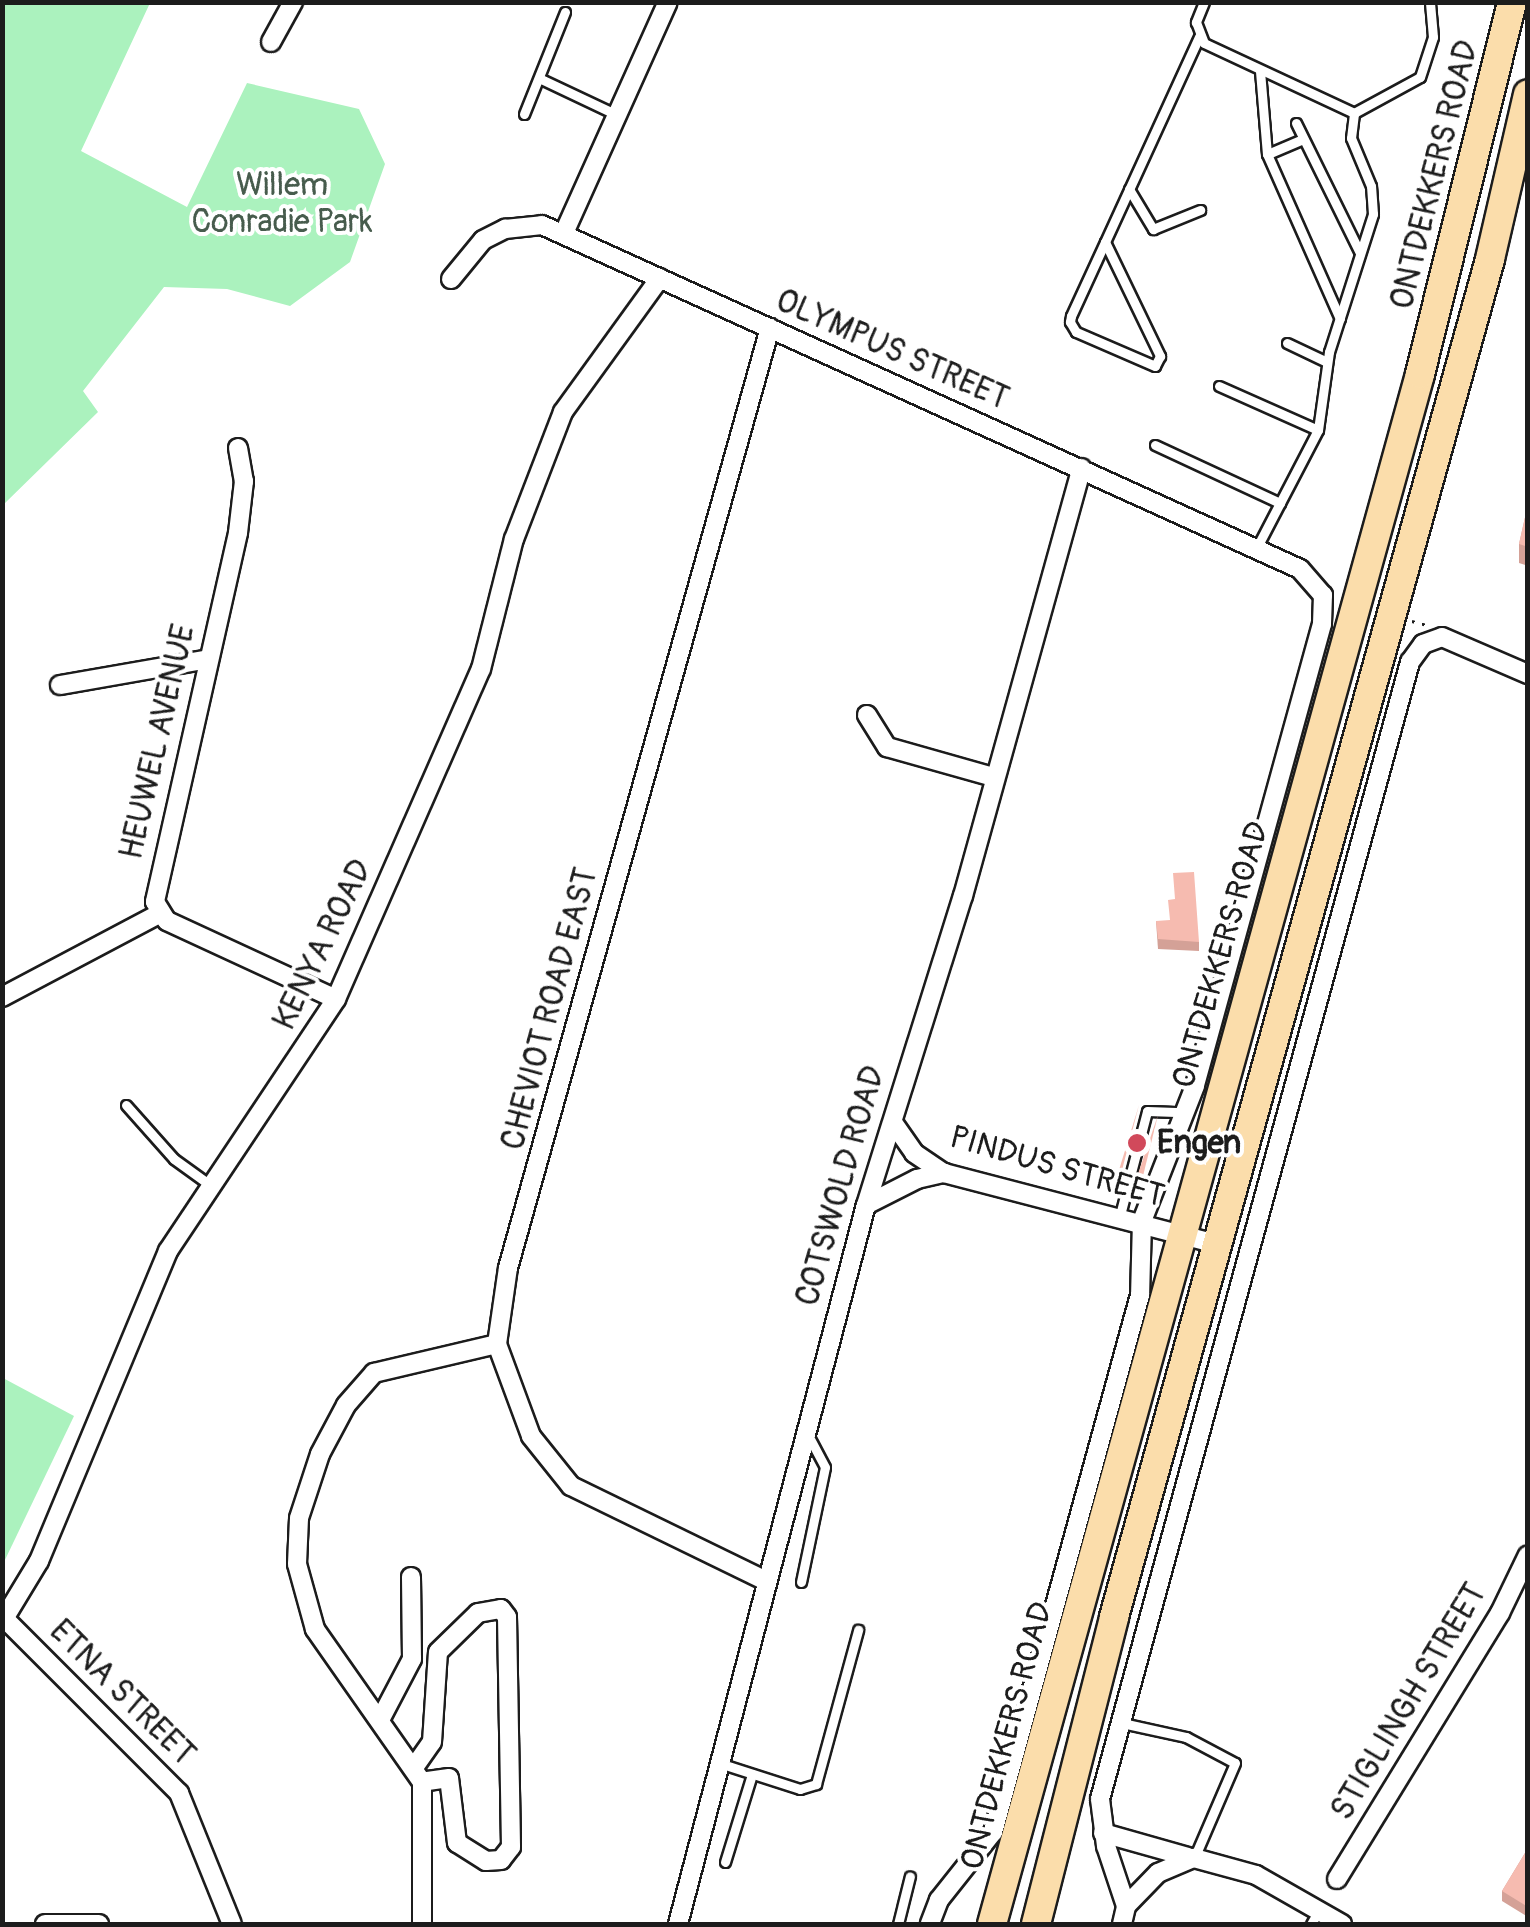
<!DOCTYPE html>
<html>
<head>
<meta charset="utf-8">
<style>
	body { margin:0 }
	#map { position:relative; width:1530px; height:1927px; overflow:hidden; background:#fff; font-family:Pangolin,sans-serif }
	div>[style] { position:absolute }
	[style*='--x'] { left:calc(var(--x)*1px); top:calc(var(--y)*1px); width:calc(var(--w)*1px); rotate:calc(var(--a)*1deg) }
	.green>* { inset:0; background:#abf2be }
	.path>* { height:2.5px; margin-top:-1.25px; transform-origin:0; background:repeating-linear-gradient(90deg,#1c1c1c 0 2.5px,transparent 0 10.5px) }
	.roads { filter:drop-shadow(2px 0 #1c1c1c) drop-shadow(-2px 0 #1c1c1c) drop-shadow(0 2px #1c1c1c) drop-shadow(0 -2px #1c1c1c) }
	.service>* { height:9px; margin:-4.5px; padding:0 4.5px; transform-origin:4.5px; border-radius:4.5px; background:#fff }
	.minor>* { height:18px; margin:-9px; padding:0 9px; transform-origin:9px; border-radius:9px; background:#fff }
	.primary>* { height:28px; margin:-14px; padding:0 14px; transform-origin:14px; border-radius:14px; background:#fbddab }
	.wall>* { inset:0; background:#d4a197 }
	.building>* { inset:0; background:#f6bbb0 }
	.dots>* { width:28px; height:28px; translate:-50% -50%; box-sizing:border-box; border:5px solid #fff; border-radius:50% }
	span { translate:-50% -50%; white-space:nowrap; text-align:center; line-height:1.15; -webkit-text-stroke:8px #fff; paint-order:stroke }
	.street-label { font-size:32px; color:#1c1c1c }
	.park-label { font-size:32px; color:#475c4d }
	.poi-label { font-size:32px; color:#1c1c1c; font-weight:700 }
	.left { translate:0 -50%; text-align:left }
	.frame { position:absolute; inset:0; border:5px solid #1c1c1c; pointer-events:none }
</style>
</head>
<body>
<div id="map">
	<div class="green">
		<div style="clip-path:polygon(3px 2px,150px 3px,81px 151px,187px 207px,247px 83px,359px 109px,385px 164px,350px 262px,290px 306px,227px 289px,164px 287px,83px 391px,98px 412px,3px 505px)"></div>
		<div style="clip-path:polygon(3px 1378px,74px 1416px,3px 1564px)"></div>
	</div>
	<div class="path">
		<div style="--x:1412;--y:621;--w:16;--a:15"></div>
	</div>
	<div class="roads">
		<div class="service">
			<div style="--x:1204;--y:2;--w:22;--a:112"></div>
			<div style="--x:1196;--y:22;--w:22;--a:69"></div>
			<div style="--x:1204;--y:43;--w:166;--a:25"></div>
			<div style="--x:1354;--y:113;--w:75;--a:-28.6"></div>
			<div style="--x:1420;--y:77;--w:42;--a:-72"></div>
			<div style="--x:1433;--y:37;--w:35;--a:-95"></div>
			<div style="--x:1260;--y:71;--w:83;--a:85.2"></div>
			<div style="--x:541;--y:79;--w:84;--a:25.3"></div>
			<div style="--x:524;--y:114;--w:110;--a:-68.1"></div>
			<div style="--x:1296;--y:123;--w:145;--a:63.8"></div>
			<div style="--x:1303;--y:139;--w:39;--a:157"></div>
			<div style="--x:1267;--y:154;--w:180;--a:66.1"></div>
			<div style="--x:1129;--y:189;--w:47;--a:59"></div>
			<div style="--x:1153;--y:229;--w:51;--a:-22"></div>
			<div style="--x:1105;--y:242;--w:127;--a:64.2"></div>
			<div style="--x:1160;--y:356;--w:11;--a:117"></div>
			<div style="--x:1155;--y:366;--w:86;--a:-156.7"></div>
			<div style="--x:1076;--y:332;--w:12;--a:-121"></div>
			<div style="--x:1070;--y:322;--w:6;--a:-81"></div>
			<div style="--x:1071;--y:316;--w:81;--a:-65.3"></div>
			<div style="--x:1105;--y:242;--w:226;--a:-65.4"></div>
			<div style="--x:1287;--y:343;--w:44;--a:25.4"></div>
			<div style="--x:1219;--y:386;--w:108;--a:24"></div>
			<div style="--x:1155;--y:445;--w:138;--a:24.9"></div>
			<div style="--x:1256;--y:549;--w:134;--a:-62.5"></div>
			<div style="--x:1318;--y:430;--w:79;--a:-82"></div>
			<div style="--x:1329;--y:352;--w:145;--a:-72.3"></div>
			<div style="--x:1373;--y:214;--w:28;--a:-94"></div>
			<div style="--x:1371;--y:186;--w:52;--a:-112.6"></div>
			<div style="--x:1351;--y:138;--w:25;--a:-83"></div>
			<div style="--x:126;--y:1105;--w:72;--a:48.4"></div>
			<div style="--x:174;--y:1159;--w:44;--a:35.8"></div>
			<div style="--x:1120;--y:1215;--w:107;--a:-75.4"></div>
			<div style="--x:1147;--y:1111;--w:36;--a:2"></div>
			<div style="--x:801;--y:1582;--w:117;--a:-78.2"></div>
			<div style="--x:825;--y:1467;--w:38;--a:-118"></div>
			<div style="--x:1122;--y:1723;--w:66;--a:12.3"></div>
			<div style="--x:1186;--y:1737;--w:55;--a:28"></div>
			<div style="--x:1235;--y:1763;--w:103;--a:113.3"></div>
			<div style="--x:719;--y:1763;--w:85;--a:17.8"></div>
			<div style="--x:800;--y:1789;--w:17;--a:-17"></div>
			<div style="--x:816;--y:1784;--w:160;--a:-74.7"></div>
			<div style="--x:725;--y:1862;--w:92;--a:-72.9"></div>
			<div style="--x:898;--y:1924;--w:49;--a:-76"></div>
			<div style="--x:1311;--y:1924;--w:16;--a:-60"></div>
		</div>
		<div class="minor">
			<div style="--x:271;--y:42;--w:46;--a:-61.2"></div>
			<div style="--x:564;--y:233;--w:253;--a:-65.8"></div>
			<div style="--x:451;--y:279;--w:50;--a:-50.6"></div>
			<div style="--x:483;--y:240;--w:25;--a:-27"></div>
			<div style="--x:505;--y:229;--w:37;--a:-6"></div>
			<div style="--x:542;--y:225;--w:832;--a:24.41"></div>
			<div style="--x:1300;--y:569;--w:35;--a:49"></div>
			<div style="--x:1323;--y:595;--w:29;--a:92"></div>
			<div style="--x:1322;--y:624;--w:479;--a:105.4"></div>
			<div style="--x:1195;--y:1086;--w:145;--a:111.4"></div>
			<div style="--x:1142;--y:1221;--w:74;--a:91.5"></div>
			<div style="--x:1140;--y:1295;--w:557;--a:105.31"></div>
			<div style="--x:993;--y:1832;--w:87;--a:128.5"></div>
			<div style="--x:939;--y:1900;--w:26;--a:111"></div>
			<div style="--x:238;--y:448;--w:34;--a:80"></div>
			<div style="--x:244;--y:481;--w:52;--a:96.6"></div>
			<div style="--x:238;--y:533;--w:378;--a:102.7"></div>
			<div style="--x:155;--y:902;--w:22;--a:58"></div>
			<div style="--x:167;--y:921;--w:186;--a:24.8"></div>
			<div style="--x:60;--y:685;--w:151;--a:-9.9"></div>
			<div style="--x:867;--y:715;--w:38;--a:58"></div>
			<div style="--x:887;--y:747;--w:110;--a:15.8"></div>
			<div style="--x:2;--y:997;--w:178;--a:-27.9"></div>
			<div style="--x:894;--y:1124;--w:35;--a:55"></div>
			<div style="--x:914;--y:1153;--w:36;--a:34"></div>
			<div style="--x:944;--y:1173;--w:285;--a:14.6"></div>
			<div style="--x:866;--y:1205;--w:57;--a:-27"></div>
			<div style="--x:917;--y:1179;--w:28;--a:-13"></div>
			<div style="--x:764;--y:1580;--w:215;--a:-154"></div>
			<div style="--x:571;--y:1486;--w:64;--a:-128.7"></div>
			<div style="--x:531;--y:1436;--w:98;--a:-110.3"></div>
			<div style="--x:497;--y:1344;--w:77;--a:-81.8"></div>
			<div style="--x:508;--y:1268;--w:976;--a:-74.43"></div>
			<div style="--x:6;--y:1620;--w:245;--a:45"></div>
			<div style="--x:179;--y:1793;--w:141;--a:68"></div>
			<div style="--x:2;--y:1622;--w:71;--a:-58.8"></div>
			<div style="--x:39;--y:1561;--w:336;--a:-67.4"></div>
			<div style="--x:168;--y:1251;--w:303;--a:-56.3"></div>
			<div style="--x:336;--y:999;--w:360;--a:-66.3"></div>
			<div style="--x:481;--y:669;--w:134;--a:-75.8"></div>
			<div style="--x:514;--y:539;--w:136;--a:-68.9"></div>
			<div style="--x:563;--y:412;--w:165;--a:-54.1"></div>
			<div style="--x:381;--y:1718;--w:67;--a:-62.3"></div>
			<div style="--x:412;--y:1659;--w:82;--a:-90.7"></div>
			<div style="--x:415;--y:1766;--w:29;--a:-55"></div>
			<div style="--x:432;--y:1742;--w:90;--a:-86.2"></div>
			<div style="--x:438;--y:1652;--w:56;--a:-44.3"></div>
			<div style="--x:478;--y:1613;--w:23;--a:-10"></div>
			<div style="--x:501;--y:1609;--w:10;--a:53"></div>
			<div style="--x:507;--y:1617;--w:230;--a:89"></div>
			<div style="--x:511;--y:1847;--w:16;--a:128"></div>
			<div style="--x:501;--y:1860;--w:15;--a:176"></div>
			<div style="--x:486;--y:1861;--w:34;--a:-148"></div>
			<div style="--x:457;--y:1843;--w:65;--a:-97"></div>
			<div style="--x:449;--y:1778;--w:27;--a:172"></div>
			<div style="--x:1103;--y:1833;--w:88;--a:15.8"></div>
			<div style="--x:1337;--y:1879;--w:312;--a:-58.5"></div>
			<div style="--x:1500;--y:1613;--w:64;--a:-64.2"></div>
			<div style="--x:1126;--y:1906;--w:46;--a:-45.9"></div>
			<div style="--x:1158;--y:1873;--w:39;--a:-23"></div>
			<div style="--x:1194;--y:1858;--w:64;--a:15.3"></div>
			<div style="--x:1256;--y:1875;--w:99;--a:29.7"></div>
			<div style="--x:45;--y:1924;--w:54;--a:0"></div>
			<div style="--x:422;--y:1924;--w:142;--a:-90"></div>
			<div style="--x:422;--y:1782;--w:187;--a:-125"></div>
			<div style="--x:315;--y:1629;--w:67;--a:-105.5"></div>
			<div style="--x:297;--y:1564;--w:46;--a:-87.5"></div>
			<div style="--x:299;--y:1518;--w:67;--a:-71.8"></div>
			<div style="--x:320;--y:1454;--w:55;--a:-62"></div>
			<div style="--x:346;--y:1405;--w:43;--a:-48.8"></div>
			<div style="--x:374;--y:1373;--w:126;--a:-13.3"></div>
			<div style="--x:678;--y:1924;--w:743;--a:-75.35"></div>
			<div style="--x:866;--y:1205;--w:324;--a:-72.6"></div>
			<div style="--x:963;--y:896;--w:444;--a:-74.5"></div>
			<div style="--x:1122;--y:1924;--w:18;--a:-77"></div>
			<div style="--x:1126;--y:1906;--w:63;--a:-108.4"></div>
			<div style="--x:1106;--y:1846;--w:47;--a:-97.3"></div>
			<div style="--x:1100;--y:1799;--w:1179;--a:-74.75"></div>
			<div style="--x:1410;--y:662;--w:22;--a:-54"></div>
			<div style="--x:1423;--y:644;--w:20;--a:-20"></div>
			<div style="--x:1442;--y:637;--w:94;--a:23.3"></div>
		</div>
		<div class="primary">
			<div style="--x:992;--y:1924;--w:1608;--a:-74.56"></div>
			<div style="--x:1420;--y:374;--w:383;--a:-76.1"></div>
			<div style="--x:1036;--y:1924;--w:317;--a:-75.7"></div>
			<div style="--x:1114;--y:1617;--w:1409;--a:-74.52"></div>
			<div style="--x:1490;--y:259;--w:169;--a:-77"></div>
		</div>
	</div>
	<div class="wall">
		<div style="clip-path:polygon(1528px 504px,1528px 566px,1519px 563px,1519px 544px)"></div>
		<div style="clip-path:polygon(1156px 921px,1169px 921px,1199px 942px,1199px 951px,1158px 949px)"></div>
		<div style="clip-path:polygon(1528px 1848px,1528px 1917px,1502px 1901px,1502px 1891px)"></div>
	</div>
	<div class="building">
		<div style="clip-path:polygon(1528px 504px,1528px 547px,1519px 544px)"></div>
		<div style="clip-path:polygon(1194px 872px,1199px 942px,1158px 939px,1156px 921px,1170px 920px,1168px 900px,1175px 899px,1173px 873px)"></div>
		<div style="clip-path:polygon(1139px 1105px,1122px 1170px,1119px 1170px)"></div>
		<div style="clip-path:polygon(1158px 1115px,1143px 1176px,1138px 1174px)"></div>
		<div style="clip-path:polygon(1528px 1848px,1528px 1907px,1502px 1891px)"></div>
	</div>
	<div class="dots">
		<div style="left:1137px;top:1143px;background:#d1495b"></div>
	</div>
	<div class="street-label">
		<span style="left:1435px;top:175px;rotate:-76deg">ONTDEKKERS ROAD</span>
		<span style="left:892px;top:350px;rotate:24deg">OLYMPUS STREET</span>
		<span style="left:158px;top:742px;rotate:-77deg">HEUWEL AVENUE</span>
		<span style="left:323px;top:945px;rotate:-64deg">KENYA ROAD</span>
		<span style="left:1221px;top:955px;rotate:-74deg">ONTDEKKERS ROAD</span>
		<span style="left:550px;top:1009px;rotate:-75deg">CHEVIOT ROAD EAST</span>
		<span style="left:1057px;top:1167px;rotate:16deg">PINDUS STREET</span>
		<span style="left:841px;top:1186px;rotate:-74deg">COTSWOLD ROAD</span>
		<span style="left:122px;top:1693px;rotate:45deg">ETNA STREET</span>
		<span style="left:1409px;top:1702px;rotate:-59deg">STIGLINGH STREET</span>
		<span style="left:1007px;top:1736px;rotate:-75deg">ONTDEKKERS ROAD</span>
	</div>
	<div class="park-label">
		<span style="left:282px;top:204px">Willem<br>Conradie Park</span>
	</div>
	<div class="poi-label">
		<span class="left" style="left:1157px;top:1143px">Engen</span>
	</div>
	<div class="frame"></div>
</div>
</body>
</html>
